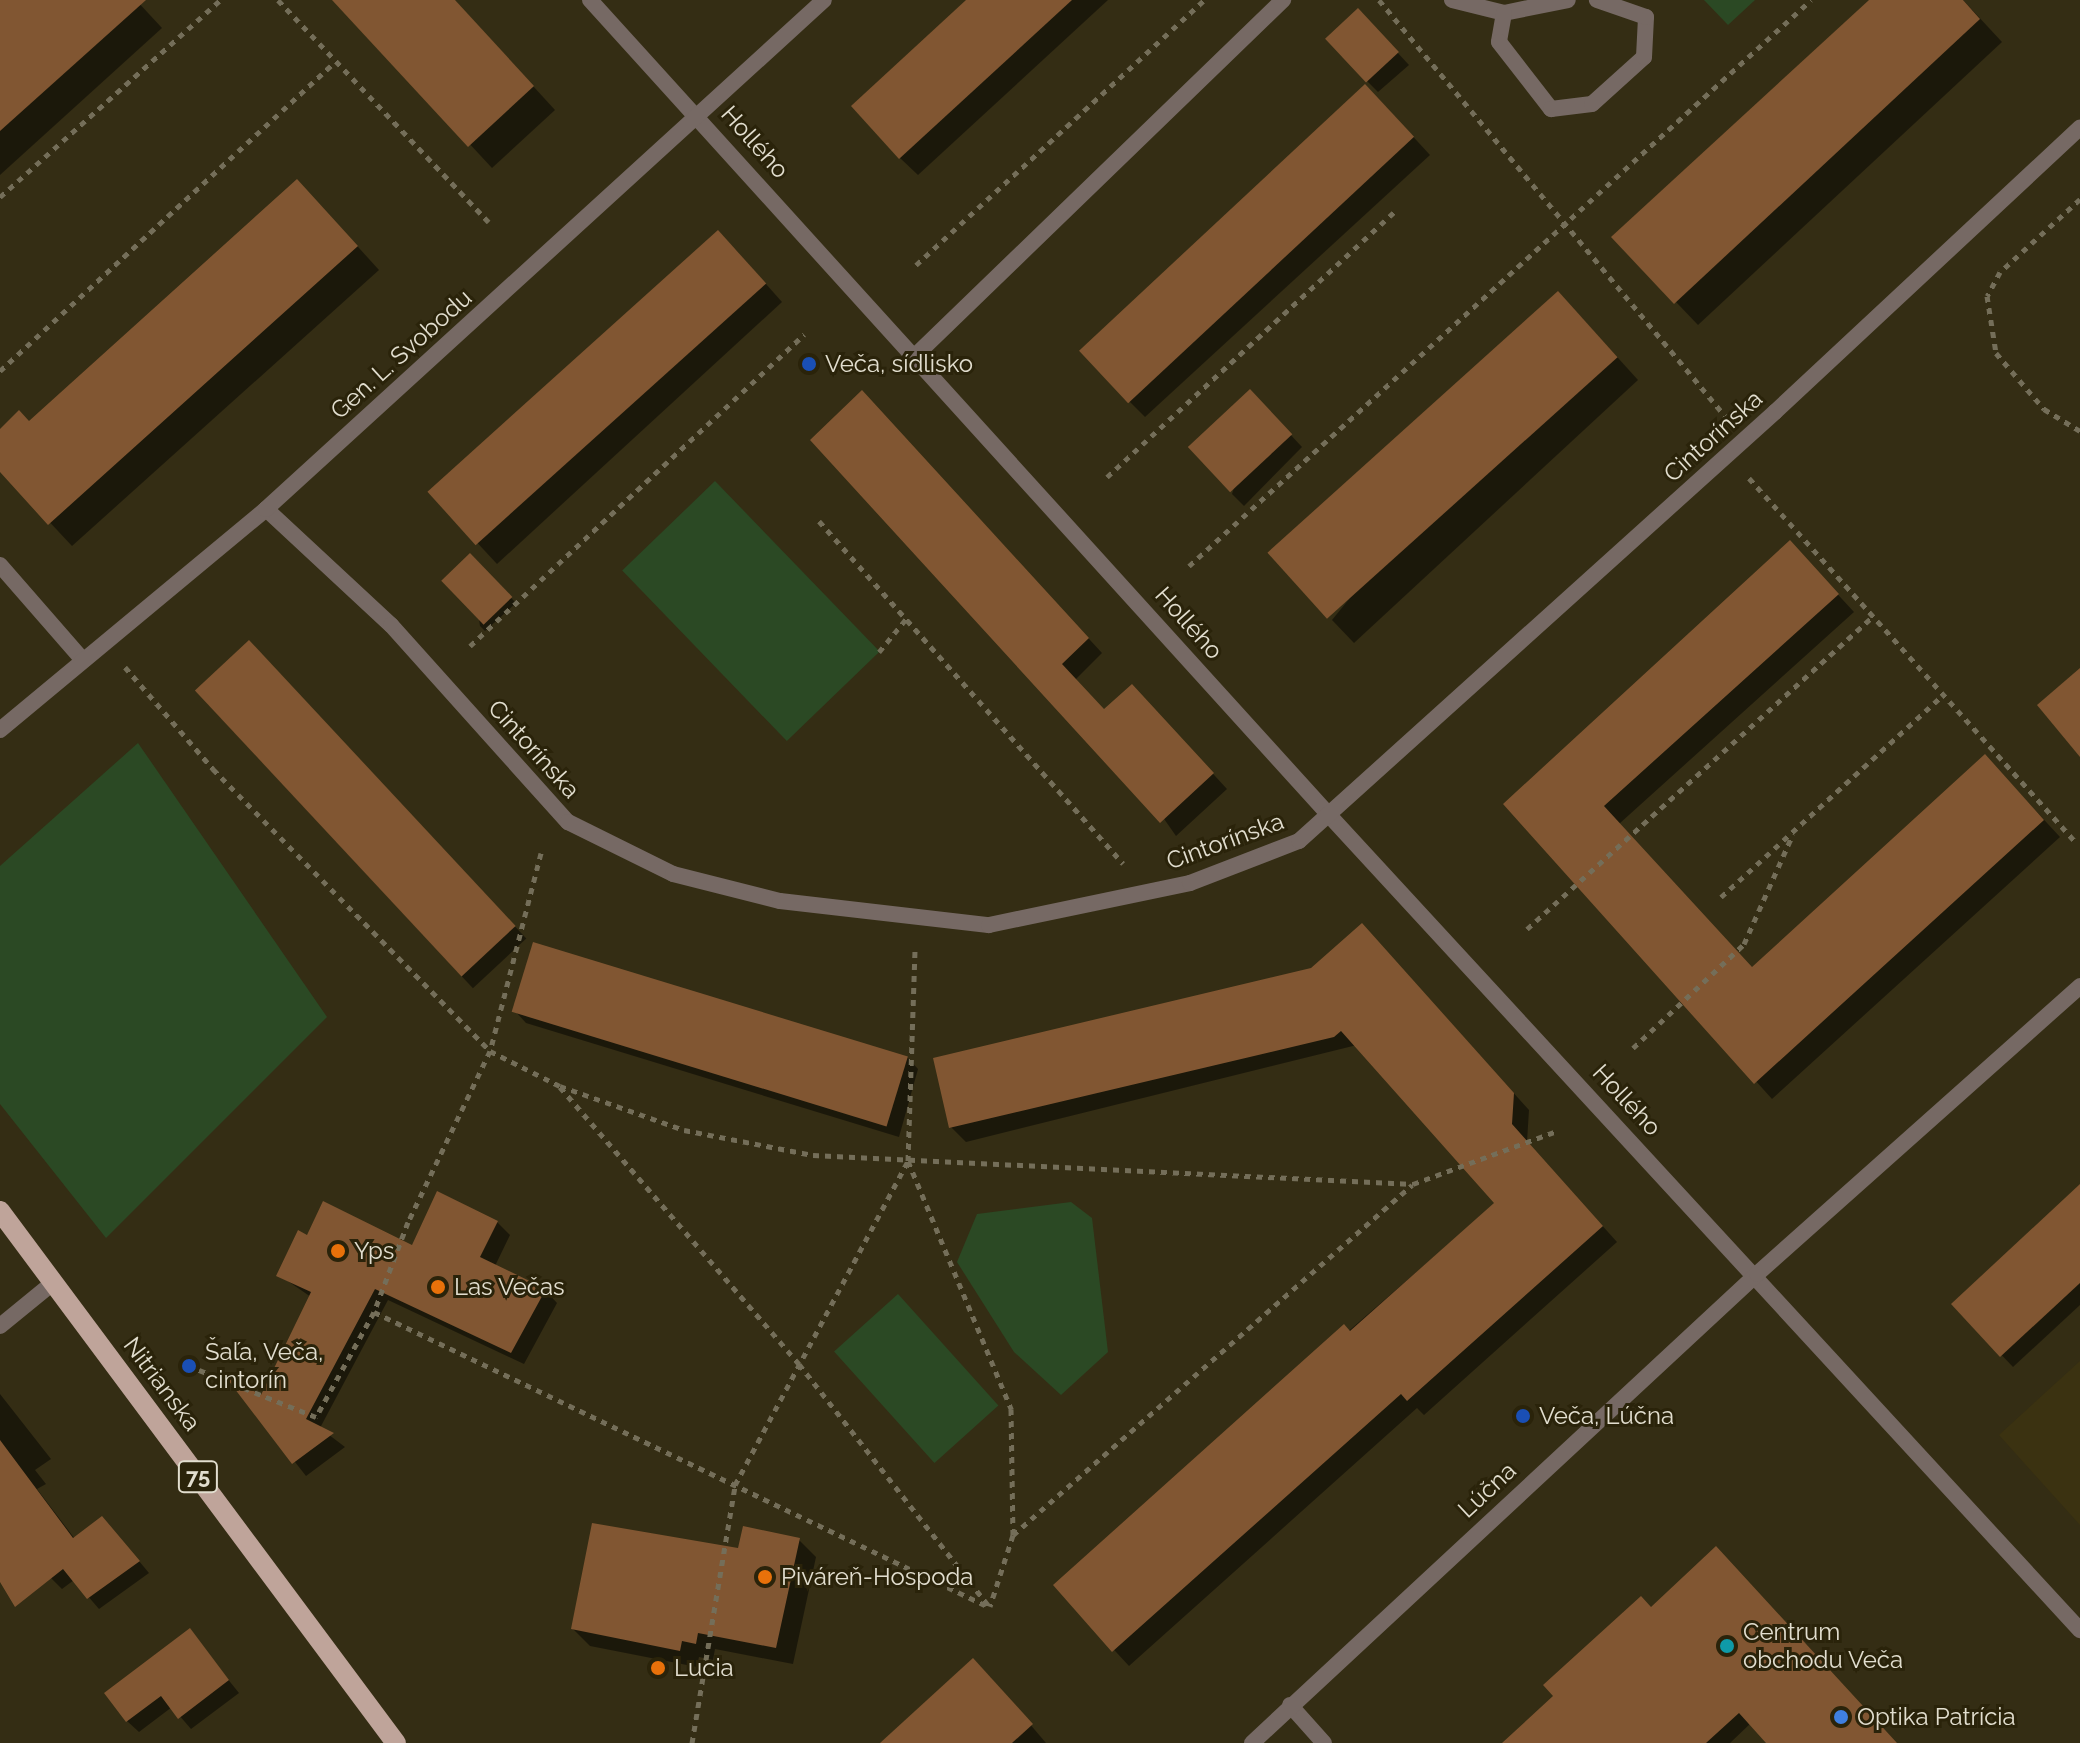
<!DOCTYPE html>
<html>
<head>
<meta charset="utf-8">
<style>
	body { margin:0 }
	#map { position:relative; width:2080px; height:1743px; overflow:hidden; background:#342d14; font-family:Raleway,sans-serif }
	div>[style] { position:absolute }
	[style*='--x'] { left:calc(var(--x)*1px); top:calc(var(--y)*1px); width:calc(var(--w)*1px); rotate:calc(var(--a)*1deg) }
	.built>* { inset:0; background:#3b3211 }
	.green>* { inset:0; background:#2b4924; transform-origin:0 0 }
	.shadow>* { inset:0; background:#0007; transform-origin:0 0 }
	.building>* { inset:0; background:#815632; transform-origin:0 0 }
	.path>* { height:5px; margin-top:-2.5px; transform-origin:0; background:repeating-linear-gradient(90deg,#746e59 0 6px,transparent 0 12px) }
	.lane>* { height:16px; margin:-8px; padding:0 8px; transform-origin:8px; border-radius:8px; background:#766964 }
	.street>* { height:16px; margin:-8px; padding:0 8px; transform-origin:8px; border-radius:8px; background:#766964 }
	.primary>* { height:20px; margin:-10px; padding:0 10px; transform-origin:10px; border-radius:10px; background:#bfa49a }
	.dots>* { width:22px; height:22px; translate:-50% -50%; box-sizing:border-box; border:4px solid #2a230a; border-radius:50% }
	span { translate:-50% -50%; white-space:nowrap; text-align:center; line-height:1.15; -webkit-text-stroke:6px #2a230a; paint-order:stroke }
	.shield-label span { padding:2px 6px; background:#2a230a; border:2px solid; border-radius:6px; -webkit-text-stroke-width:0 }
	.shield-label { font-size:22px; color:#e2decf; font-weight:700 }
	.street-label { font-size:24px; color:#e2decf }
	.poi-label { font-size:24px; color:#e2decf }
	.left { translate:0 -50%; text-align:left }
</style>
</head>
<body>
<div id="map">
	<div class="built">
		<div style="clip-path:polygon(2080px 1361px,2080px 1525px,1999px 1435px)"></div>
	</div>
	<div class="green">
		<div style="clip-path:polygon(1704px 0,1755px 0,1728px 25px)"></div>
		<div style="left:715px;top:481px;width:237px;height:129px;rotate:46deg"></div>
		<div style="clip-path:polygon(138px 743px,327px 1017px,106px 1238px,0 1104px,0 866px)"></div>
		<div style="clip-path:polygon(1071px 1202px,1092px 1218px,1108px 1352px,1061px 1395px,1014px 1352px,957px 1262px,977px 1214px)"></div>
		<div style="left:898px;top:1294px;width:150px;height:86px;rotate:48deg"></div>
	</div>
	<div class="shadow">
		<div style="clip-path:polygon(12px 0,136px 0,162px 28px,0 175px,0 11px)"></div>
		<div style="clip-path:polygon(336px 0,454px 0,555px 110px,492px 168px)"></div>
		<div style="clip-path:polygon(969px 0,1108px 0,918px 175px,900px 158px)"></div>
		<div style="clip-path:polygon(1872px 0,1963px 0,2002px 42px,1698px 325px,1676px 302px)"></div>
		<div style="clip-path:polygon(1369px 22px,1409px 65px,1378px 92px,1367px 81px)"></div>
		<div style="clip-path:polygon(1383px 104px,1430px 155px,1145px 417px,1128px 400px)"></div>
		<div style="clip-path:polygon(320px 205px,379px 270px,72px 546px,0 469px,0 451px)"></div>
		<div style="clip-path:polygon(735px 249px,782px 302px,497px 564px,432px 494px)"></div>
		<div style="clip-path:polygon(1580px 316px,1638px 380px,1354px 643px,1332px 620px)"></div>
		<div style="clip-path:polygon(1261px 403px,1302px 447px,1244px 506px,1232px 494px)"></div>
		<div style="clip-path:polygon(876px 407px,1102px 653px,1075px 680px,1105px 711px,1146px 701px,1227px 789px,1176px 836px)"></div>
		<div style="clip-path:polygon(470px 556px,516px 603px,485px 631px,480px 626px)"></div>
		<div style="clip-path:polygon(1806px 560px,1854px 612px,1619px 824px,1752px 969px,2001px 773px,2060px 837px,1772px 1099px,1506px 804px)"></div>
		<div style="left:261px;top:654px;width:389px;height:73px;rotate:47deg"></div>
		<div style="clip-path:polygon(1377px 941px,1529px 1110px,1527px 1142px,1617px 1242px,1424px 1415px,1417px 1408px,1129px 1666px,1055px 1586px,1496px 1203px,1357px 1045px,966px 1142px,951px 1127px)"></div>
		<div style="clip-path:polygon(515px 1011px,907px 1057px,918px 1069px,899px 1137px,526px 1023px)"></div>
		<div style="clip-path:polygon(2080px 1187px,2080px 1305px,2013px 1367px,1953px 1304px)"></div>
		<div style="clip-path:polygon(497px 1222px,510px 1235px,495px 1266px,545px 1290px,557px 1303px,524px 1364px,388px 1300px,320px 1428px,345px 1447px,306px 1476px,232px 1382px,262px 1398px,311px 1297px,279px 1275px,307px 1237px,413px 1248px)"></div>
		<div style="clip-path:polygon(0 1394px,51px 1459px,35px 1470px,46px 1484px,37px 1489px,75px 1539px,113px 1530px,149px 1573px,99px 1609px,74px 1580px,62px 1589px,51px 1578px,0 1509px)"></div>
		<div style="clip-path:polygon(799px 1540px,816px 1557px,793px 1664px,715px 1649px,713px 1660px,699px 1657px,697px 1667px,590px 1646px,573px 1629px,740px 1550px)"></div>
		<div style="clip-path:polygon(1652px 1609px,1896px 1743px,1769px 1743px,1751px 1723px,1730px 1743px,1505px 1743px)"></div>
		<div style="clip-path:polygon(189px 1631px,239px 1693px,191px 1729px,172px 1707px,139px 1732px,127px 1721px)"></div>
		<div style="clip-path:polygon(990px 1677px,1046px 1743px,883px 1743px)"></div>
	</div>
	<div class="building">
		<div style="clip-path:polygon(0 0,146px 0,0 131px)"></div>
		<div style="clip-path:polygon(332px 0,455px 0,534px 86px,468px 147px)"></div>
		<div style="clip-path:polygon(966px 0,1072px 0,899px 159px,851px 106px)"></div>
		<div style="clip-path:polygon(1869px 0,1963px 0,1980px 19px,1674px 304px,1611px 237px)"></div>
		<div style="left:1358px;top:8px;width:60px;height:45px;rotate:47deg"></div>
		<div style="left:1365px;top:84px;width:72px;height:391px;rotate:47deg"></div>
		<div style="clip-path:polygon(297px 179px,358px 246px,48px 525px,0 472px,0 429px,19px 410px,29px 421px)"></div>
		<div style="left:718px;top:230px;width:72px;height:391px;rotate:48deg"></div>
		<div style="left:1558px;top:291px;width:89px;height:391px;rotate:48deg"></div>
		<div style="left:1250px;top:389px;width:62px;height:85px;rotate:47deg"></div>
		<div style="clip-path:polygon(862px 390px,1089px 638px,1062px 664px,1104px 709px,1132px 684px,1214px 773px,1160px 823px,810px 440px)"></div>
		<div style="clip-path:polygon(1790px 540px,1839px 594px,1604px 806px,1752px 967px,1985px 754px,2044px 820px,1754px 1084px,1503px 804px)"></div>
		<div style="left:470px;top:553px;width:61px;height:40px;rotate:46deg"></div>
		<div style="left:249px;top:640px;width:391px;height:74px;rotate:47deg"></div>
		<div style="clip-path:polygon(2080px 668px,2080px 757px,2037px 705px)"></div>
		<div style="clip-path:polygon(1362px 923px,1514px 1093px,1512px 1124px,1603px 1226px,1407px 1401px,1401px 1394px,1112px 1652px,1053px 1585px,1344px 1324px,1350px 1331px,1494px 1203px,1341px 1031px,1334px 1037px,949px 1128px,933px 1058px,1311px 968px)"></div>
		<div style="left:533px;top:942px;width:392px;height:73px;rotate:17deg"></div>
		<div style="clip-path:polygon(2080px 1184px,2080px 1283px,2000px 1357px,1951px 1304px)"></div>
		<div style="clip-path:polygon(437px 1191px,498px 1221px,480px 1257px,546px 1289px,511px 1353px,375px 1289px,306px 1419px,334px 1433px,292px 1464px,225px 1376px,261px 1395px,311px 1292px,276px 1276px,298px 1230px,307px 1235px,323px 1201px,412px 1245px)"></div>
		<div style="clip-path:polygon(0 1440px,73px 1538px,102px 1516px,140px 1561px,87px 1599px,63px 1569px,15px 1607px,0 1582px)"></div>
		<div style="clip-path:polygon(592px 1523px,738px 1548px,743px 1526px,800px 1538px,776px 1648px,698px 1633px,696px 1644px,682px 1641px,680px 1651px,571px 1629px)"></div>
		<div style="clip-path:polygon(1716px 1546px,1897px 1743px,1766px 1743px,1739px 1713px,1706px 1743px,1502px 1743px,1553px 1696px,1543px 1685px,1641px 1596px,1651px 1607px)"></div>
		<div style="clip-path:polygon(190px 1628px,229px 1680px,178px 1719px,161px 1696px,126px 1722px,104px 1693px)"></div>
		<div style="clip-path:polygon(973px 1658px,1033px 1724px,1012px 1743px,880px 1743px)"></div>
	</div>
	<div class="path">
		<div style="--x:278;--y:0;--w:306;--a:46.5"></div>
		<div style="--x:1379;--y:0;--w:541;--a:50.25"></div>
		<div style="--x:0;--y:197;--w:295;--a:-41.8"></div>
		<div style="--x:2080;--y:199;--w:108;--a:137.6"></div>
		<div style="--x:2000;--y:272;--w:27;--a:118"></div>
		<div style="--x:1987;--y:296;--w:58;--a:81"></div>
		<div style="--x:1996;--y:353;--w:74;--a:49.4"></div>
		<div style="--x:2044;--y:409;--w:42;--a:31.4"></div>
		<div style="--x:916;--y:265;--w:391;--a:-42.6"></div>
		<div style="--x:0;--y:371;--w:454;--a:-42.7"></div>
		<div style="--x:1107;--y:477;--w:392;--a:-42.7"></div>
		<div style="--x:1749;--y:478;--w:491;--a:48.1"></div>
		<div style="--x:819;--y:521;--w:458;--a:48.4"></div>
		<div style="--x:1189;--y:566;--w:841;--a:-42.3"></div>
		<div style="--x:470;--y:646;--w:457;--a:-43"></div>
		<div style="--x:879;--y:652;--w:43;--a:-50.7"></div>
		<div style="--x:125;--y:667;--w:135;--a:49.2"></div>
		<div style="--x:213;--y:769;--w:395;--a:45.5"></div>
		<div style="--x:490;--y:1051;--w:190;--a:115.6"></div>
		<div style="--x:408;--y:1222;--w:96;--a:110.7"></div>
		<div style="--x:374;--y:1312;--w:120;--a:118.9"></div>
		<div style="--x:316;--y:1417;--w:137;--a:-158.1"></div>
		<div style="--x:541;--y:853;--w:204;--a:104.4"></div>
		<div style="--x:490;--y:1051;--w:78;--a:26.6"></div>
		<div style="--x:560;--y:1086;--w:132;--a:19.5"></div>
		<div style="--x:684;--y:1130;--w:131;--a:11"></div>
		<div style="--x:813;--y:1155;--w:601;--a:2.77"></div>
		<div style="--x:1413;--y:1184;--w:153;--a:-20.2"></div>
		<div style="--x:1721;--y:897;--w:300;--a:-42.3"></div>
		<div style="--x:1527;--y:929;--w:467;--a:-42.1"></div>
		<div style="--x:1633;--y:1048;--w:152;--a:-43.1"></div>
		<div style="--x:1744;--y:944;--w:120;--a:-66"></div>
		<div style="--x:560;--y:1087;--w:366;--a:49.2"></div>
		<div style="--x:799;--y:1364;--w:308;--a:51.9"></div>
		<div style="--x:908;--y:1161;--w:269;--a:67.4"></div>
		<div style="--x:1011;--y:1409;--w:126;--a:89.1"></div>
		<div style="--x:1013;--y:1535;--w:75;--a:107.9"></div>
		<div style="--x:374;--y:1312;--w:682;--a:25.63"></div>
		<div style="--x:1013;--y:1535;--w:531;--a:-41.26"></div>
		<div style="--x:692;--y:1743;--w:262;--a:-80.5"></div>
		<div style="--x:735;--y:1485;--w:367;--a:-61.9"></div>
		<div style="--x:908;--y:1161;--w:212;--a:-88.1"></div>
	</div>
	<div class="lane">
		<div style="--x:1452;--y:0;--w:54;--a:14"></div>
		<div style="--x:1504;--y:13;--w:65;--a:-11.5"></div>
		<div style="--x:1504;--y:13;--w:29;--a:100"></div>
		<div style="--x:1499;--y:42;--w:85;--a:52.2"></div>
		<div style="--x:1551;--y:109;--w:41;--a:-7"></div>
		<div style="--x:1592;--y:104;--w:70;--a:-42.1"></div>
		<div style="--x:1644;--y:57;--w:40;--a:-87.1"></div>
		<div style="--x:1646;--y:17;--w:52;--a:-160.9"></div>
		<div style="--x:916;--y:355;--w:511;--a:-44.05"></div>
		<div style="--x:1290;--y:1705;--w:51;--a:48.2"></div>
	</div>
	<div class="street">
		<div style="--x:590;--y:0;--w:1099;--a:47.8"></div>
		<div style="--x:1328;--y:814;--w:1110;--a:47.34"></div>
		<div style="--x:266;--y:509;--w:171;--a:42.9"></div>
		<div style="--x:391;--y:625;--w:265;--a:48.1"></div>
		<div style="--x:568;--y:822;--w:117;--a:26.3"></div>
		<div style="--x:673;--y:874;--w:110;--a:14.2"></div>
		<div style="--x:780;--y:901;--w:210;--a:6.6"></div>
		<div style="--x:989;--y:925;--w:205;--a:-11.8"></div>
		<div style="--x:1190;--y:883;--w:117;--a:-21.1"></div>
		<div style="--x:1299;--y:841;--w:641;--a:-42.03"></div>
		<div style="--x:1775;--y:412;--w:417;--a:-43"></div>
		<div style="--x:0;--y:565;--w:123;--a:48.9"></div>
		<div style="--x:0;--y:730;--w:346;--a:-39.7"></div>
		<div style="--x:266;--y:509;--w:755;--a:-42.37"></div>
		<div style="--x:0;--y:1326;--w:70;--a:-39.2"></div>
		<div style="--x:1252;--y:1743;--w:689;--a:-42.88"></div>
		<div style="--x:1757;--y:1274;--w:433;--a:-41.7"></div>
	</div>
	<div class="primary">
		<div style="--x:0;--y:1211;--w:663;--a:53.34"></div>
	</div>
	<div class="dots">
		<div style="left:809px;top:364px;background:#1a4fb4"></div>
		<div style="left:338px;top:1251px;background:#e8710a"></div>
		<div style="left:438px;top:1287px;background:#e8710a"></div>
		<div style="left:189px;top:1366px;background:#1a4fb4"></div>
		<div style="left:1523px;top:1416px;background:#1a4fb4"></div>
		<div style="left:765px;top:1577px;background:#e8710a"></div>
		<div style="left:1727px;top:1646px;background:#0f9aa8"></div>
		<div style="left:658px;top:1668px;background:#e8710a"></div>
		<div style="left:1841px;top:1717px;background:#3f7fe0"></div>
	</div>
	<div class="shield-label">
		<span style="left:198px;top:1477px">75</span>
	</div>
	<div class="street-label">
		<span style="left:755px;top:142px;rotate:48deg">Hollého</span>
		<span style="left:401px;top:354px;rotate:-42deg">Gen. L. Svobodu</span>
		<span style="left:1713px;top:436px;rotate:-42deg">Cintorínska</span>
		<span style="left:1189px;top:623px;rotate:48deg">Hollého</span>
		<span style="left:534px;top:749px;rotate:48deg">Cintorínska</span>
		<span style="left:1225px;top:841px;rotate:-20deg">Cintorínska</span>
		<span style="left:1627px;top:1100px;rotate:47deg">Hollého</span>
		<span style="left:162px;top:1384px;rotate:53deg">Nitrianska</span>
		<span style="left:1487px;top:1490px;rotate:-43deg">Lúčna</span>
	</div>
	<div class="poi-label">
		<span class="left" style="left:825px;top:364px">Veča, sídlisko</span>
		<span class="left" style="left:354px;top:1251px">Yps</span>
		<span class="left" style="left:454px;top:1287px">Las Večas</span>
		<span class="left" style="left:205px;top:1366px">Šaľa, Veča,<br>cintorín</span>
		<span class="left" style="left:1539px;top:1416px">Veča, Lúčna</span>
		<span class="left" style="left:781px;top:1577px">Piváreň-Hospoda</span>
		<span class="left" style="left:1743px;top:1646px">Centrum<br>obchodu Veča</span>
		<span class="left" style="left:674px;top:1668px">Lucia</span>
		<span class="left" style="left:1857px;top:1717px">Optika Patrícia</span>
	</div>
</div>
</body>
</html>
